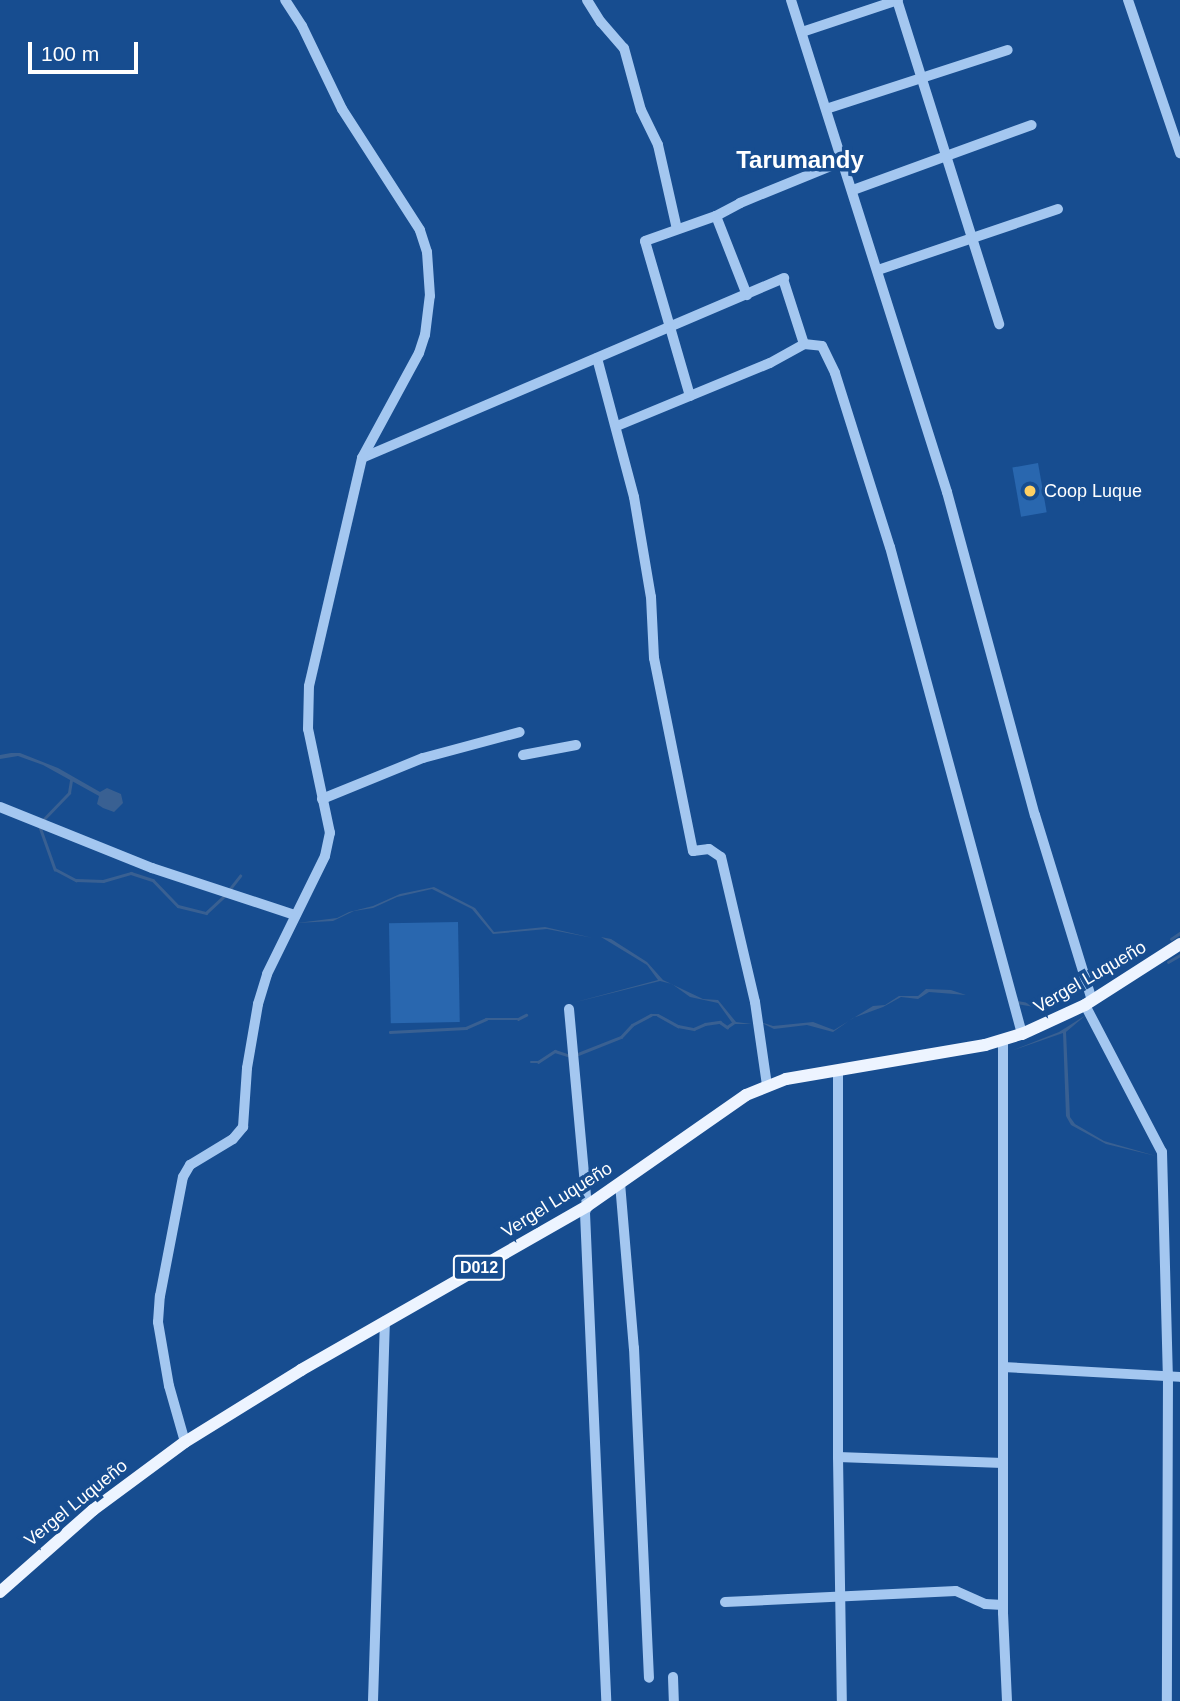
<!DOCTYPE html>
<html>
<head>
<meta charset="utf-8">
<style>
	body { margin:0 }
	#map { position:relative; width:1180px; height:1701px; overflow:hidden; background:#174d90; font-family:Arial,sans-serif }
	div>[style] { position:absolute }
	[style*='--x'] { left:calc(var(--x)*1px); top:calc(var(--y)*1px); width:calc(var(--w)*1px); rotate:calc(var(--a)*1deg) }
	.green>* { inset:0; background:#2967af; transform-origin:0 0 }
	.water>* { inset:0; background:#396092 }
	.stream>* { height:2.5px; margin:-1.25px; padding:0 1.25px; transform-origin:1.25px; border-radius:1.25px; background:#396092 }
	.minor>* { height:10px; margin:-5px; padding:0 5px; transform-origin:5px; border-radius:5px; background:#a4c7f0 }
	.major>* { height:12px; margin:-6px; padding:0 6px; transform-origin:6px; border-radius:6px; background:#edf4ff }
	.dots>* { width:19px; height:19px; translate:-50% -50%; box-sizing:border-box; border:4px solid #174d90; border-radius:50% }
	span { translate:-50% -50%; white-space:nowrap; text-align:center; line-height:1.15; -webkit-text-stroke:7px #174d90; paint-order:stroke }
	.shield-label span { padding:2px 5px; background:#174d90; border:2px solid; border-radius:5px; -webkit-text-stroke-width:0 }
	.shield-label { font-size:16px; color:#fff; font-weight:700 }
	.poi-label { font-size:18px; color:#fff }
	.left { translate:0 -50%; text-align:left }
	.street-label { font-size:18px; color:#fff }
	.district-label { font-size:24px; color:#fff; font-weight:700 }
	.scale { position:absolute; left:28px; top:42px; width:110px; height:32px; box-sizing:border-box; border:4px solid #fff; border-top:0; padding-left:9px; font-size:21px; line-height:24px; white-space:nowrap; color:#fff; -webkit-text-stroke:5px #174d90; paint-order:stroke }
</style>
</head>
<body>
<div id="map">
	<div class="green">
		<div style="left:1038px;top:463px;width:50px;height:26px;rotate:80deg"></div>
		<div style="left:458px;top:922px;width:100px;height:69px;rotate:89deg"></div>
	</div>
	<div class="water">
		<div style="clip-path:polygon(11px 753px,20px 753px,58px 768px,100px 792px,107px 788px,121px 794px,123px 803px,114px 812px,103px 808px,97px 804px,99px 796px,43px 765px,18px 756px,0 759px,0 755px)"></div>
		<div style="clip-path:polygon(434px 887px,475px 908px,494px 932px,545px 927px,593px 938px,547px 929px,493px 934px,472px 909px,432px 889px,397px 897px,373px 908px,354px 911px,333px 921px,297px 923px,337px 918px,349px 912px,373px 906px,400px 894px)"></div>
		<div style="clip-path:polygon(601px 937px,611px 939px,647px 962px,663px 980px,703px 999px,718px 1000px,736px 1022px,752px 1024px,733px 1024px,718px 1003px,690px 997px,672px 984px,660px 981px,572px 1003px,658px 980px,647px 965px)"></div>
		<div style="clip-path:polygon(926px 989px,951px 990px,966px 995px,929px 992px,918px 999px,901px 997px,883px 1007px,853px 1018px,833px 1032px,807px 1025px,774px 1029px,760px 1022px,773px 1026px,813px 1022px,834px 1030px,873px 1006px,885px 1005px,899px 996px,918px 996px)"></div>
		<div style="clip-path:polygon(1086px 1015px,1066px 1032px,1070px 1117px,1075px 1124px,1104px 1141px,1156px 1156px,1106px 1144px,1071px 1125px,1066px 1116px,1063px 1033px,1011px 1051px,1059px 1032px)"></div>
	</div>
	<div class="stream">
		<div style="--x:42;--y:821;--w:39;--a:-46"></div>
		<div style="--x:69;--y:793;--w:13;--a:-81"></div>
		<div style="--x:40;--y:827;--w:45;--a:70.3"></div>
		<div style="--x:55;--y:869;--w:24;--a:28"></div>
		<div style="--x:76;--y:880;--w:27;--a:2"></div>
		<div style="--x:103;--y:881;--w:29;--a:-16"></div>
		<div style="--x:131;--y:873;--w:23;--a:18"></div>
		<div style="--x:153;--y:880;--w:36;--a:46"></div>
		<div style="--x:178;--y:906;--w:29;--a:14"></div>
		<div style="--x:206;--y:913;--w:26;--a:-43"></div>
		<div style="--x:229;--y:890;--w:18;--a:-52"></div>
		<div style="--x:1171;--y:939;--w:11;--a:-34"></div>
		<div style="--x:1168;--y:962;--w:14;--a:-30"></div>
		<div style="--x:1017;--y:1002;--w:27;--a:10"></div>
		<div style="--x:390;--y:1032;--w:76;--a:-3"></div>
		<div style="--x:466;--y:1028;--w:22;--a:-24"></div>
		<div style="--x:486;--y:1019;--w:32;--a:0"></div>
		<div style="--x:518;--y:1019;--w:9;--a:-27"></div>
		<div style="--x:578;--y:1054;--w:46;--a:-21.6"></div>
		<div style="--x:621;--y:1037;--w:16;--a:-47"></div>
		<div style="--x:632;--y:1025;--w:21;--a:-28"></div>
		<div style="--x:651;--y:1015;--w:7;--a:0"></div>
		<div style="--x:658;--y:1015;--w:23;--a:29"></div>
		<div style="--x:678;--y:1026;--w:16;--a:11"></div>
		<div style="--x:694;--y:1029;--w:12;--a:-24"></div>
		<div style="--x:705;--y:1024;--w:15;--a:-8"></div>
		<div style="--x:720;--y:1022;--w:9;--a:36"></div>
		<div style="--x:727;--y:1027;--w:7;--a:-34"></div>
		<div style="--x:531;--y:1062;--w:7;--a:0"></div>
		<div style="--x:538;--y:1062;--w:20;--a:-33"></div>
		<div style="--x:555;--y:1051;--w:13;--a:18"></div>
	</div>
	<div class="minor">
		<div style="--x:587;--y:0;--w:26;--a:58"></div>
		<div style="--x:601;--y:22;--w:35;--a:49"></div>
		<div style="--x:624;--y:48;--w:64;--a:74.7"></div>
		<div style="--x:641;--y:110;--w:39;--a:64"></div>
		<div style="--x:658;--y:145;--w:86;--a:77.3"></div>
		<div style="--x:791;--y:0;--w:516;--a:72.41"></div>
		<div style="--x:947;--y:492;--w:335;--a:74.8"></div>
		<div style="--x:1035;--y:815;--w:194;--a:72.9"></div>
		<div style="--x:897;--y:0;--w:340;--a:72.5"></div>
		<div style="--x:1128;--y:0;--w:162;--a:71.2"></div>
		<div style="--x:802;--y:32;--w:101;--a:-18.4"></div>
		<div style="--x:826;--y:109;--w:191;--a:-18"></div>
		<div style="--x:853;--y:190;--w:190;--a:-20"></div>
		<div style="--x:716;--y:216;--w:85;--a:68.6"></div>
		<div style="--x:878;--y:270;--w:190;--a:-18.7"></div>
		<div style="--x:783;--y:279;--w:68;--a:72.1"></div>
		<div style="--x:597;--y:358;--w:144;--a:75.1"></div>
		<div style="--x:634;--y:497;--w:101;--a:80.4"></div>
		<div style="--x:651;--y:597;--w:61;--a:87.2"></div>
		<div style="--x:654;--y:658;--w:197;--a:78.6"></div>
		<div style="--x:693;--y:851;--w:16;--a:-7"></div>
		<div style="--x:709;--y:849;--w:14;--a:34"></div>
		<div style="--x:721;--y:857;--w:149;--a:76.8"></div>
		<div style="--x:755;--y:1002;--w:84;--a:81.8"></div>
		<div style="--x:690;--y:396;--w:161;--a:-106.2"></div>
		<div style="--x:645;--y:241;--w:75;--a:-19.4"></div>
		<div style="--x:716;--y:216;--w:27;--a:-28"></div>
		<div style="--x:740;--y:203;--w:111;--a:-22.2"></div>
		<div style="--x:617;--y:426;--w:165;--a:-22.4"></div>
		<div style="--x:770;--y:363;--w:39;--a:-29"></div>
		<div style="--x:804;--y:344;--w:18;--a:6"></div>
		<div style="--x:822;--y:346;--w:30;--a:64"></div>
		<div style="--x:835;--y:373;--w:182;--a:72.5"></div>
		<div style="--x:890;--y:547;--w:505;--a:74.83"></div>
		<div style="--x:362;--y:458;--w:459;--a:-23.1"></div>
		<div style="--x:523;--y:755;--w:54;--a:-10.7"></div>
		<div style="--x:322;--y:799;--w:109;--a:-22.1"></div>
		<div style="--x:423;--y:758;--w:100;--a:-15"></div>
		<div style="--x:0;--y:807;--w:164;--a:21.9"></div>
		<div style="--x:152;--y:868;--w:151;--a:18.2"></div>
		<div style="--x:1085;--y:1005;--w:166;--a:62.4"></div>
		<div style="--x:1162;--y:1152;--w:222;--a:88.5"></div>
		<div style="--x:1168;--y:1374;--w:327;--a:90.2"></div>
		<div style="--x:569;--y:1009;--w:198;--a:84.8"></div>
		<div style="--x:587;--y:1206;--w:7;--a:106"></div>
		<div style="--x:585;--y:1213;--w:488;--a:87.5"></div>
		<div style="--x:1003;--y:1040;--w:573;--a:90"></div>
		<div style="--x:1003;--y:1613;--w:88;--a:87.4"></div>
		<div style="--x:838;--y:1070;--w:387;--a:90"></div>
		<div style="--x:838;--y:1457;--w:244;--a:89.1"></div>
		<div style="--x:620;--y:1183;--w:166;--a:85.2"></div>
		<div style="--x:634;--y:1348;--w:330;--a:87.4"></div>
		<div style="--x:1003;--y:1367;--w:177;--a:3.2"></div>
		<div style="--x:185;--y:1442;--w:58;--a:-105.9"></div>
		<div style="--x:169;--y:1386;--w:65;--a:-99.8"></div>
		<div style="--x:158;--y:1322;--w:26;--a:-86"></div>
		<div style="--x:160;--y:1296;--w:121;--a:-79.1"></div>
		<div style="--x:183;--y:1177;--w:14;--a:-60"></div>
		<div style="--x:190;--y:1165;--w:50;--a:-31.2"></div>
		<div style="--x:233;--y:1139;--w:16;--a:-50"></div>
		<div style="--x:243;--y:1127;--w:59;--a:-86.1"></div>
		<div style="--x:247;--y:1068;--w:65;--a:-80.2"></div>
		<div style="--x:258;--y:1004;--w:31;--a:-73"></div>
		<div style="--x:267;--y:974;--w:131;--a:-63.8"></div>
		<div style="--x:325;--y:856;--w:24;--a:-78"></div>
		<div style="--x:330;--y:833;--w:106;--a:-101.9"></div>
		<div style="--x:308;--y:729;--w:43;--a:-88.7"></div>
		<div style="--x:309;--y:686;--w:234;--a:-76.9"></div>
		<div style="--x:362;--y:458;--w:119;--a:-61.5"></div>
		<div style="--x:419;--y:353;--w:19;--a:-72"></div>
		<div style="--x:425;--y:335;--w:39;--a:-83"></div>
		<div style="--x:430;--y:296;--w:44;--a:-93.9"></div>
		<div style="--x:427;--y:252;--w:23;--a:-108"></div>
		<div style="--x:420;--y:230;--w:144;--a:-122.8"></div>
		<div style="--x:342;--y:109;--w:92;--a:-115.7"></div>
		<div style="--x:302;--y:26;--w:31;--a:-123"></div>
		<div style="--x:838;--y:1457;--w:165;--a:2.1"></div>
		<div style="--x:725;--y:1602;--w:231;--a:-2.7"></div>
		<div style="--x:956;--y:1591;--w:32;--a:24"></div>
		<div style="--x:985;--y:1604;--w:18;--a:3"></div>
		<div style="--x:673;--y:1677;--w:24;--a:88"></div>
		<div style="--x:373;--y:1701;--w:380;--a:-88.2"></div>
	</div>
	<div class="major">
		<div style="--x:0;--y:1592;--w:124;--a:-41.4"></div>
		<div style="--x:93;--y:1510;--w:114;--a:-36.5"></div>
		<div style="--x:185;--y:1442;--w:137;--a:-31.8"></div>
		<div style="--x:301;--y:1370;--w:330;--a:-29.8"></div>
		<div style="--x:587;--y:1206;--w:194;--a:-34.9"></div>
		<div style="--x:746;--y:1095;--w:43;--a:-21.8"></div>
		<div style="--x:786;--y:1079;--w:202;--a:-9.7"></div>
		<div style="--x:985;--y:1045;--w:39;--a:-17"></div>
		<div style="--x:1022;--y:1034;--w:69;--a:-24.7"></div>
		<div style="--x:1085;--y:1005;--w:113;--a:-32.7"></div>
	</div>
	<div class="dots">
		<div style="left:1030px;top:491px;background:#ffd063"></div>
	</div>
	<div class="shield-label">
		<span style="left:479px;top:1268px">D012</span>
	</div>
	<div class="poi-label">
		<span class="left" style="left:1044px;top:491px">Coop Luque</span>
	</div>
	<div class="street-label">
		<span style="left:1090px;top:977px;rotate:-30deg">Vergel Luqueño</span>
		<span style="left:557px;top:1200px;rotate:-32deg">Vergel Luqueño</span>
		<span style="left:76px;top:1503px;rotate:-39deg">Vergel Luqueño</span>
	</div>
	<div class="district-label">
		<span style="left:800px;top:160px">Tarumandy</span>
	</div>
	<div class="scale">100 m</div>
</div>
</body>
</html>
